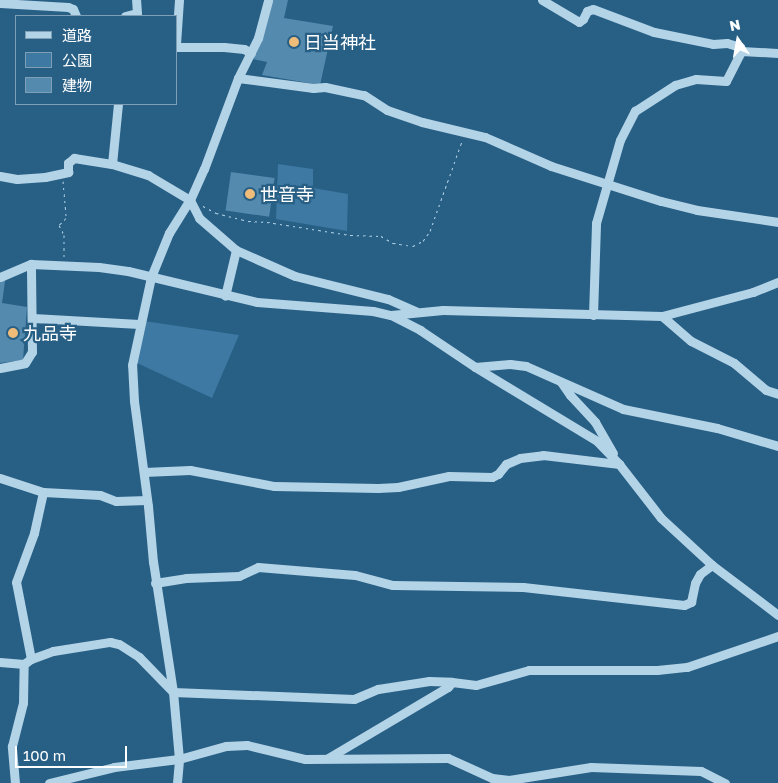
<!DOCTYPE html>
<html>
<head>
<meta charset="utf-8">
<style>
	body { margin:0 }
	#map { position:relative; width:778px; height:783px; overflow:hidden; background:#285f85; font-family:"Golos Text","Noto Sans JP",sans-serif }
	div>[style] { position:absolute }
	[style*='--x'] { left:calc(var(--x)*1px); top:calc(var(--y)*1px); width:calc(var(--w)*1px); rotate:calc(var(--a)*1deg) }
	.green>* { inset:0; background:#3d79a2 }
	.building>* { inset:0; background:#558aaf; transform-origin:0 0 }
	.path>* { height:1px; margin-top:-0.5px; transform-origin:0; background:repeating-linear-gradient(90deg,#b3d3e7 0 2.5px,transparent 0 6.5px) }
	.minor>* { height:9px; margin:-4.5px; padding:0 4.5px; transform-origin:4.5px; border-radius:4.5px; background:#b3d3e7 }
	.dots>* { width:14px; height:14px; translate:-50% -50%; box-sizing:border-box; border:2px solid #285f85; border-radius:50% }
	span { translate:-50% -50%; white-space:nowrap; text-align:center; line-height:1.15; -webkit-text-stroke:4.5px #285f85; paint-order:stroke }
	.poi-label { font-size:18px; color:#fff }
	.left { translate:0 -50%; text-align:left }
	.legend { position:absolute; left:15px; top:15px; width:162px; height:90px; box-sizing:border-box; background:#285f85; border:1px solid #7e9fb6; margin:0; padding:6px 9px; list-style:none; font-size:15px; color:#fff }
	.legend li { display:flex; align-items:center; gap:10px; height:25px }
	.legend b { width:25px; border:1px solid #7e9fb6 }
	.north { position:absolute; left:713px; top:15px; width:50px; height:50px; -webkit-text-stroke:4px #285f85; paint-order:stroke; rotate:348deg; font-size:14px; font-weight:700; line-height:20px; text-align:center; color:#fff }
	.north::after { content:''; display:block; margin:auto; width:18px; height:22px; background:#fff; clip-path:polygon(50% 0,100% 100%,50% 72%,0 100%) }
	.scale { position:absolute; left:15px; top:746px; width:112px; height:22px; box-sizing:border-box; border:2px solid #fff; border-top:0; padding-left:6px; font-size:15px; line-height:18px; white-space:nowrap; color:#fff; -webkit-text-stroke:4px #285f85; paint-order:stroke }
</style>
</head>
<body>
<div id="map">
	<div class="green">
		<div style="clip-path:polygon(278px 164px,313px 169px,313px 188px,348px 194px,347px 231px,276px 219px)"></div>
		<div style="clip-path:polygon(144px 321px,239px 335px,212px 398px,137px 363px)"></div>
	</div>
	<div class="building">
		<div style="clip-path:polygon(270px 0,288px 0,284px 18px,333px 26px,320px 85px,262px 75px,267px 62px,253px 59px)"></div>
		<div style="left:231px;top:172px;width:44px;height:39px;rotate:8deg"></div>
		<div style="clip-path:polygon(6px 274px,2px 303px,27px 307px,23px 360px,0 363px,0 277px)"></div>
	</div>
	<div class="path">
		<div style="--x:63;--y:181;--w:37;--a:85"></div>
		<div style="--x:66;--y:218;--w:10;--a:135"></div>
		<div style="--x:59;--y:225;--w:11;--a:63"></div>
		<div style="--x:64;--y:235;--w:23;--a:90"></div>
		<div style="--x:203;--y:206;--w:15;--a:28"></div>
		<div style="--x:216;--y:213;--w:33;--a:14"></div>
		<div style="--x:248;--y:221;--w:19;--a:3"></div>
		<div style="--x:267;--y:222;--w:84;--a:8.9"></div>
		<div style="--x:350;--y:235;--w:31;--a:2"></div>
		<div style="--x:381;--y:236;--w:14;--a:30"></div>
		<div style="--x:393;--y:243;--w:20;--a:9"></div>
		<div style="--x:413;--y:246;--w:11;--a:-27"></div>
		<div style="--x:423;--y:241;--w:12;--a:-55"></div>
		<div style="--x:430;--y:231;--w:96;--a:-70.4"></div>
	</div>
	<div class="minor">
		<div style="--x:542;--y:0;--w:43;--a:30.7"></div>
		<div style="--x:579;--y:22;--w:5;--a:-37"></div>
		<div style="--x:583;--y:19;--w:9;--a:-63"></div>
		<div style="--x:587;--y:11;--w:6;--a:-18"></div>
		<div style="--x:593;--y:9;--w:65;--a:20.7"></div>
		<div style="--x:654;--y:32;--w:60;--a:11.5"></div>
		<div style="--x:713;--y:44;--w:14;--a:-4"></div>
		<div style="--x:727;--y:43;--w:14;--a:17"></div>
		<div style="--x:740;--y:47;--w:4;--a:76"></div>
		<div style="--x:741;--y:51;--w:37;--a:3"></div>
		<div style="--x:0;--y:3;--w:68;--a:3.4"></div>
		<div style="--x:68;--y:7;--w:5;--a:22"></div>
		<div style="--x:73;--y:9;--w:8;--a:67"></div>
		<div style="--x:125;--y:16;--w:12;--a:-14"></div>
		<div style="--x:137;--y:13;--w:13;--a:-94"></div>
		<div style="--x:176;--y:44;--w:44;--a:-86.1"></div>
		<div style="--x:176;--y:47;--w:48;--a:0"></div>
		<div style="--x:224;--y:47;--w:20;--a:6"></div>
		<div style="--x:244;--y:49;--w:8;--a:30"></div>
		<div style="--x:238;--y:78;--w:76;--a:7.6"></div>
		<div style="--x:313;--y:88;--w:12;--a:-5"></div>
		<div style="--x:325;--y:87;--w:40;--a:12"></div>
		<div style="--x:364;--y:95;--w:27;--a:33"></div>
		<div style="--x:387;--y:110;--w:37;--a:19"></div>
		<div style="--x:422;--y:122;--w:65;--a:13.4"></div>
		<div style="--x:485;--y:137;--w:72;--a:23.7"></div>
		<div style="--x:551;--y:166;--w:115;--a:17.7"></div>
		<div style="--x:661;--y:201;--w:37;--a:14"></div>
		<div style="--x:697;--y:210;--w:82;--a:8.4"></div>
		<div style="--x:112;--y:164;--w:60;--a:-84.3"></div>
		<div style="--x:0;--y:176;--w:17;--a:10"></div>
		<div style="--x:17;--y:179;--w:28;--a:-4"></div>
		<div style="--x:45;--y:177;--w:24;--a:-12"></div>
		<div style="--x:68;--y:172;--w:9;--a:-90"></div>
		<div style="--x:68;--y:163;--w:8;--a:-40"></div>
		<div style="--x:74;--y:158;--w:38;--a:9"></div>
		<div style="--x:112;--y:164;--w:38;--a:17"></div>
		<div style="--x:148;--y:175;--w:49;--a:30.8"></div>
		<div style="--x:190;--y:200;--w:20;--a:63"></div>
		<div style="--x:199;--y:218;--w:49;--a:40.9"></div>
		<div style="--x:236;--y:250;--w:47;--a:103.4"></div>
		<div style="--x:236;--y:250;--w:64;--a:23.8"></div>
		<div style="--x:295;--y:276;--w:96;--a:13.9"></div>
		<div style="--x:388;--y:299;--w:30;--a:24"></div>
		<div style="--x:0;--y:277;--w:34;--a:-23"></div>
		<div style="--x:31;--y:264;--w:68;--a:2.5"></div>
		<div style="--x:99;--y:267;--w:29;--a:8"></div>
		<div style="--x:128;--y:271;--w:133;--a:13.5"></div>
		<div style="--x:257;--y:302;--w:116;--a:4.4"></div>
		<div style="--x:373;--y:311;--w:18;--a:13"></div>
		<div style="--x:391;--y:315;--w:33;--a:27"></div>
		<div style="--x:420;--y:330;--w:66;--a:33.9"></div>
		<div style="--x:475;--y:367;--w:143;--a:31.2"></div>
		<div style="--x:597;--y:441;--w:32;--a:46"></div>
		<div style="--x:619;--y:464;--w:68;--a:52.1"></div>
		<div style="--x:661;--y:518;--w:69;--a:42.7"></div>
		<div style="--x:712;--y:565;--w:83;--a:37.1"></div>
		<div style="--x:391;--y:315;--w:52;--a:-5.5"></div>
		<div style="--x:443;--y:310;--w:219;--a:1.6"></div>
		<div style="--x:662;--y:316;--w:94;--a:-14.8"></div>
		<div style="--x:753;--y:292;--w:27;--a:-22"></div>
		<div style="--x:593;--y:315;--w:92;--a:-88.1"></div>
		<div style="--x:596;--y:223;--w:86;--a:-73.9"></div>
		<div style="--x:620;--y:140;--w:33;--a:-63"></div>
		<div style="--x:635;--y:111;--w:48;--a:-33"></div>
		<div style="--x:675;--y:85;--w:22;--a:-16"></div>
		<div style="--x:696;--y:79;--w:30;--a:4"></div>
		<div style="--x:726;--y:81;--w:34;--a:-63"></div>
		<div style="--x:662;--y:316;--w:38;--a:41"></div>
		<div style="--x:691;--y:341;--w:48;--a:27.1"></div>
		<div style="--x:734;--y:363;--w:42;--a:40.2"></div>
		<div style="--x:766;--y:390;--w:13;--a:18"></div>
		<div style="--x:33;--y:318;--w:106;--a:3.2"></div>
		<div style="--x:475;--y:367;--w:35;--a:-5"></div>
		<div style="--x:510;--y:364;--w:16;--a:7"></div>
		<div style="--x:526;--y:366;--w:106;--a:23.9"></div>
		<div style="--x:623;--y:409;--w:96;--a:11.4"></div>
		<div style="--x:717;--y:428;--w:64;--a:16.4"></div>
		<div style="--x:0;--y:368;--w:25;--a:-11"></div>
		<div style="--x:25;--y:363;--w:13;--a:-58"></div>
		<div style="--x:32;--y:352;--w:88;--a:-90.7"></div>
		<div style="--x:561;--y:382;--w:16;--a:55"></div>
		<div style="--x:570;--y:395;--w:37;--a:47"></div>
		<div style="--x:595;--y:422;--w:36;--a:60"></div>
		<div style="--x:144;--y:472;--w:46;--a:-2.5"></div>
		<div style="--x:190;--y:470;--w:86;--a:10.8"></div>
		<div style="--x:274;--y:486;--w:104;--a:1.1"></div>
		<div style="--x:378;--y:488;--w:20;--a:-3"></div>
		<div style="--x:398;--y:487;--w:52;--a:-12.2"></div>
		<div style="--x:449;--y:476;--w:43;--a:1.3"></div>
		<div style="--x:492;--y:477;--w:7;--a:-27"></div>
		<div style="--x:498;--y:474;--w:13;--a:-51"></div>
		<div style="--x:506;--y:464;--w:15;--a:-23"></div>
		<div style="--x:520;--y:458;--w:23;--a:-7"></div>
		<div style="--x:543;--y:455;--w:77;--a:6.8"></div>
		<div style="--x:0;--y:478;--w:45;--a:18"></div>
		<div style="--x:43;--y:492;--w:57;--a:3"></div>
		<div style="--x:100;--y:495;--w:17;--a:21"></div>
		<div style="--x:116;--y:501;--w:31;--a:-2"></div>
		<div style="--x:155;--y:583;--w:31;--a:-9"></div>
		<div style="--x:186;--y:578;--w:53;--a:-2.2"></div>
		<div style="--x:239;--y:576;--w:21;--a:-25"></div>
		<div style="--x:258;--y:567;--w:97;--a:4.7"></div>
		<div style="--x:355;--y:575;--w:39;--a:15"></div>
		<div style="--x:393;--y:585;--w:130;--a:0.9"></div>
		<div style="--x:523;--y:587;--w:162;--a:6.4"></div>
		<div style="--x:684;--y:605;--w:8;--a:-23"></div>
		<div style="--x:691;--y:602;--w:19;--a:-78"></div>
		<div style="--x:695;--y:583;--w:10;--a:-61"></div>
		<div style="--x:700;--y:574;--w:15;--a:-37"></div>
		<div style="--x:31;--y:659;--w:78;--a:-101"></div>
		<div style="--x:16;--y:582;--w:52;--a:-69.8"></div>
		<div style="--x:34;--y:533;--w:42;--a:-77.6"></div>
		<div style="--x:0;--y:662;--w:24;--a:5"></div>
		<div style="--x:24;--y:664;--w:9;--a:-36"></div>
		<div style="--x:31;--y:659;--w:23;--a:-20"></div>
		<div style="--x:53;--y:651;--w:58;--a:-9"></div>
		<div style="--x:110;--y:642;--w:9;--a:13"></div>
		<div style="--x:119;--y:644;--w:24;--a:33"></div>
		<div style="--x:139;--y:657;--w:49;--a:45.8"></div>
		<div style="--x:173;--y:692;--w:181;--a:2.2"></div>
		<div style="--x:354;--y:699;--w:26;--a:-23"></div>
		<div style="--x:378;--y:689;--w:52;--a:-8.9"></div>
		<div style="--x:429;--y:681;--w:23;--a:2"></div>
		<div style="--x:328;--y:758;--w:139;--a:-30.6"></div>
		<div style="--x:448;--y:687;--w:6;--a:-51"></div>
		<div style="--x:452;--y:682;--w:24;--a:7"></div>
		<div style="--x:476;--y:685;--w:55;--a:-15.8"></div>
		<div style="--x:529;--y:670;--w:128;--a:0"></div>
		<div style="--x:657;--y:670;--w:30;--a:-6"></div>
		<div style="--x:687;--y:667;--w:96;--a:-18.8"></div>
		<div style="--x:15;--y:783;--w:37;--a:-95"></div>
		<div style="--x:12;--y:746;--w:44;--a:-75.7"></div>
		<div style="--x:23;--y:703;--w:39;--a:-89"></div>
		<div style="--x:49;--y:783;--w:67;--a:-13.8"></div>
		<div style="--x:114;--y:767;--w:65;--a:-7"></div>
		<div style="--x:179;--y:759;--w:49;--a:-15.5"></div>
		<div style="--x:226;--y:746;--w:21;--a:-3"></div>
		<div style="--x:247;--y:745;--w:60;--a:13.6"></div>
		<div style="--x:305;--y:759;--w:143;--a:-0.4"></div>
		<div style="--x:448;--y:758;--w:48;--a:24.4"></div>
		<div style="--x:492;--y:778;--w:17;--a:7"></div>
		<div style="--x:509;--y:780;--w:83;--a:-9"></div>
		<div style="--x:591;--y:767;--w:110;--a:2.1"></div>
		<div style="--x:701;--y:771;--w:27;--a:27"></div>
		<div style="--x:177;--y:783;--w:24;--a:-85"></div>
		<div style="--x:179;--y:759;--w:67;--a:-95.1"></div>
		<div style="--x:173;--y:692;--w:132;--a:-98.7"></div>
		<div style="--x:153;--y:562;--w:56;--a:-95.1"></div>
		<div style="--x:148;--y:506;--w:106;--a:-97.6"></div>
		<div style="--x:134;--y:401;--w:36;--a:-93"></div>
		<div style="--x:132;--y:365;--w:90;--a:-77.8"></div>
		<div style="--x:151;--y:277;--w:48;--a:-67.8"></div>
		<div style="--x:169;--y:233;--w:39;--a:-58"></div>
		<div style="--x:190;--y:200;--w:34;--a:-66"></div>
		<div style="--x:204;--y:169;--w:97;--a:-69.5"></div>
		<div style="--x:238;--y:78;--w:45;--a:-63.4"></div>
		<div style="--x:258;--y:38;--w:39;--a:-75"></div>
	</div>
	<div class="dots">
		<div style="left:294px;top:42px;background:#efbc7a"></div>
		<div style="left:250px;top:194px;background:#efbc7a"></div>
		<div style="left:13px;top:333px;background:#efbc7a"></div>
	</div>
	<div class="poi-label">
		<span class="left" style="left:304px;top:42px">日当神社</span>
		<span class="left" style="left:260px;top:194px">世音寺</span>
		<span class="left" style="left:23px;top:333px">九品寺</span>
	</div>
	<ul class="legend">
	<li><b style="height:6px;background:#b3d3e7"></b>道路</li>
	<li><b style="height:14px;background:#3d79a2"></b>公園</li>
	<li><b style="height:14px;background:#558aaf"></b>建物</li>
	</ul>
	<div class="north">N</div>
	<div class="scale">100 m</div>
</div>
</body>
</html>
